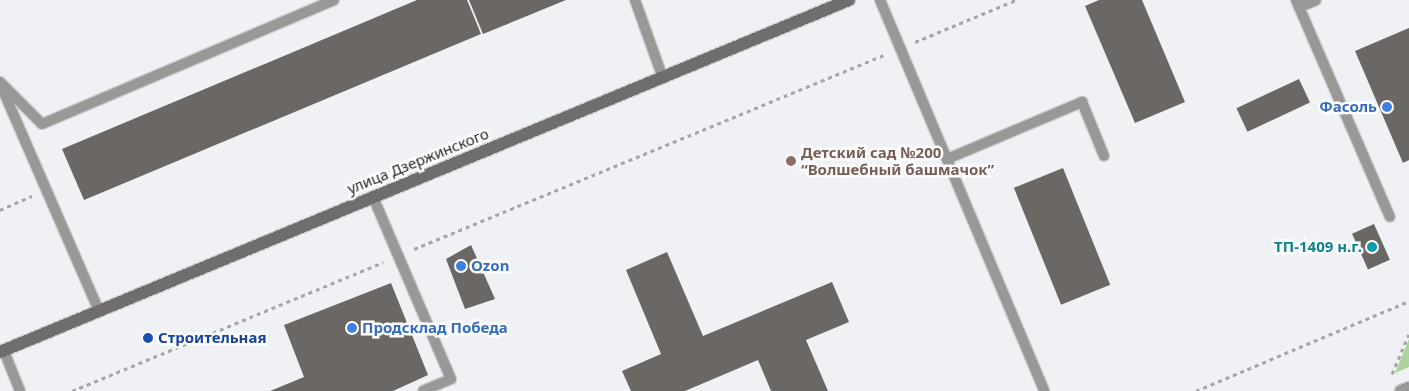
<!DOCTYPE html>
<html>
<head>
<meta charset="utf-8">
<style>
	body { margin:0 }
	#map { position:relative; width:1409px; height:391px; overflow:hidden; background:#eff1f5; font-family:"Noto Sans",sans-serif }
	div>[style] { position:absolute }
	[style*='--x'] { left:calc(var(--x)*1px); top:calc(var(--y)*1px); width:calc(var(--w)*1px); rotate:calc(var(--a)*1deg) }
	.green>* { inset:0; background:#acd49c }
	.building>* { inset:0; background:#6b6765; transform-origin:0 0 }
	.path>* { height:3px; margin-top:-1.5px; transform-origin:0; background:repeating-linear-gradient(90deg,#a5a6aa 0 4px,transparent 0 8px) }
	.roads { filter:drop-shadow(1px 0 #cbcdd0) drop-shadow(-1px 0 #cbcdd0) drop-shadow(0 1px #cbcdd0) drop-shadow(0 -1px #cbcdd0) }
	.service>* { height:10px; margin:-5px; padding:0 5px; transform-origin:5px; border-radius:5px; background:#9a9897 }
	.minor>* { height:12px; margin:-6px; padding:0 6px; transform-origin:6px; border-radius:6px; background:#9a9897 }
	.secondary>* { height:12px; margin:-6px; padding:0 6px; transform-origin:6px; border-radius:6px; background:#706d6d }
	.dots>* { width:14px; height:14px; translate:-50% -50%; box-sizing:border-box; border:2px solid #fefeff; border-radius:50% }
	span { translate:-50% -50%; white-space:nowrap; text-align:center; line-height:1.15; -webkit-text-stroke:5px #fefeff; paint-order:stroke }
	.shop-label { font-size:15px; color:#366cbe; font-weight:700 }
	.right { translate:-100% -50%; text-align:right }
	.left { translate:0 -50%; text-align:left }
	.education-label { font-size:15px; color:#785e54; font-weight:700 }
	.street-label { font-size:15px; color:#28282a }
	.culture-label { font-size:15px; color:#0d838f; font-weight:700 }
	.transit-label { font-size:15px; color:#164399; font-weight:700 }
</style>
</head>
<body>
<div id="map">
	<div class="green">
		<div style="clip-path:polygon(1409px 339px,1409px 367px,1395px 373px)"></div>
	</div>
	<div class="building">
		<div style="clip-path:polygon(417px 0,467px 0,481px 34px,84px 200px,62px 149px)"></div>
		<div style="clip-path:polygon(469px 0,566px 0,483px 34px)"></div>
		<div style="clip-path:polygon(1099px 0,1142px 0,1185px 102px,1135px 123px,1085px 6px)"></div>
		<div style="clip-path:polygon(1409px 28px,1409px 160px,1403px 163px,1355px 51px)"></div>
		<div style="left:1299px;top:79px;width:26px;height:69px;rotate:65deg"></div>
		<div style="left:1063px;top:168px;width:126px;height:53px;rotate:68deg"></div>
		<div style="left:1374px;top:224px;width:39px;height:24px;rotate:66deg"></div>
		<div style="clip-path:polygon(471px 245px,495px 299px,465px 309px,446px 259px)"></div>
		<div style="clip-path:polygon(667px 252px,703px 336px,832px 282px,849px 322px,806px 340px,828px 391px,771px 391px,758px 360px,685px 391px,631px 391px,622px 371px,661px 354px,626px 270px)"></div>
		<div style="clip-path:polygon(391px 283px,428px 375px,393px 391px,270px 391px,304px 377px,284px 325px)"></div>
	</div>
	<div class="path">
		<div style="--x:915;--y:42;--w:109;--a:-22.6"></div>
		<div style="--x:0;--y:210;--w:35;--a:-24"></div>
		<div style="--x:414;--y:249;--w:508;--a:-22.43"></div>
		<div style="--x:1392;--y:374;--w:43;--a:-67"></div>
		<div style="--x:72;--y:391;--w:337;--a:-22.5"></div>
		<div style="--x:1196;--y:391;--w:231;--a:-22.9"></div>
	</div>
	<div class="roads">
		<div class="service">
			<div style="--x:635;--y:0;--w:83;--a:70.3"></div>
			<div style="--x:880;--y:0;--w:424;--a:67.2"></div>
			<div style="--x:1296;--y:0;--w:236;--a:66.6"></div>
			<div style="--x:1299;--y:7;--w:18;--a:-22"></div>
			<div style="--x:0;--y:82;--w:59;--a:45"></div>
			<div style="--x:42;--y:124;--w:317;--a:-23"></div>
			<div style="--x:2;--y:88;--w:243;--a:66.5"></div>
			<div style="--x:947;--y:159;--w:147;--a:-22.9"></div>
			<div style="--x:1082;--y:102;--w:58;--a:67.8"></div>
			<div style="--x:373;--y:197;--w:198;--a:66.8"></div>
			<div style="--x:451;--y:379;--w:30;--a:157"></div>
			<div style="--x:4;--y:351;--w:43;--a:68.2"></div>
		</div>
		<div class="minor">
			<div style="--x:1401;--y:391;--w:9;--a:-21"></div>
		</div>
		<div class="secondary">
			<div style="--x:0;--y:352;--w:919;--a:-22.52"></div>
		</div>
	</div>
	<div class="dots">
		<div style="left:1387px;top:107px;background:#3f7fe0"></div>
		<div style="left:791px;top:161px;background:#8d6e63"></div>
		<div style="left:1372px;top:247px;background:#0f9aa8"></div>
		<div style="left:461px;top:266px;background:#3f7fe0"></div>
		<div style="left:352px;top:328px;background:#3f7fe0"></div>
		<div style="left:148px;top:338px;background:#1a4fb4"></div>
	</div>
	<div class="shop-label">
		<span class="right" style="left:1377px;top:107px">Фасоль</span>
		<span class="left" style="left:471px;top:266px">Ozon</span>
		<span class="left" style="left:362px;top:328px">Продсклад Победа</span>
	</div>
	<div class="education-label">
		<span class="left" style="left:801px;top:161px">Детский сад №200<br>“Волшебный башмачок”</span>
	</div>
	<div class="street-label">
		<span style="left:418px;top:161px;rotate:-22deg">улица Дзержинского</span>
	</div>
	<div class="culture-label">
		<span class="right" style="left:1362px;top:247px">ТП-1409 н.г.</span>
	</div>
	<div class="transit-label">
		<span class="left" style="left:158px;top:338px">Строительная</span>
	</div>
</div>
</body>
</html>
